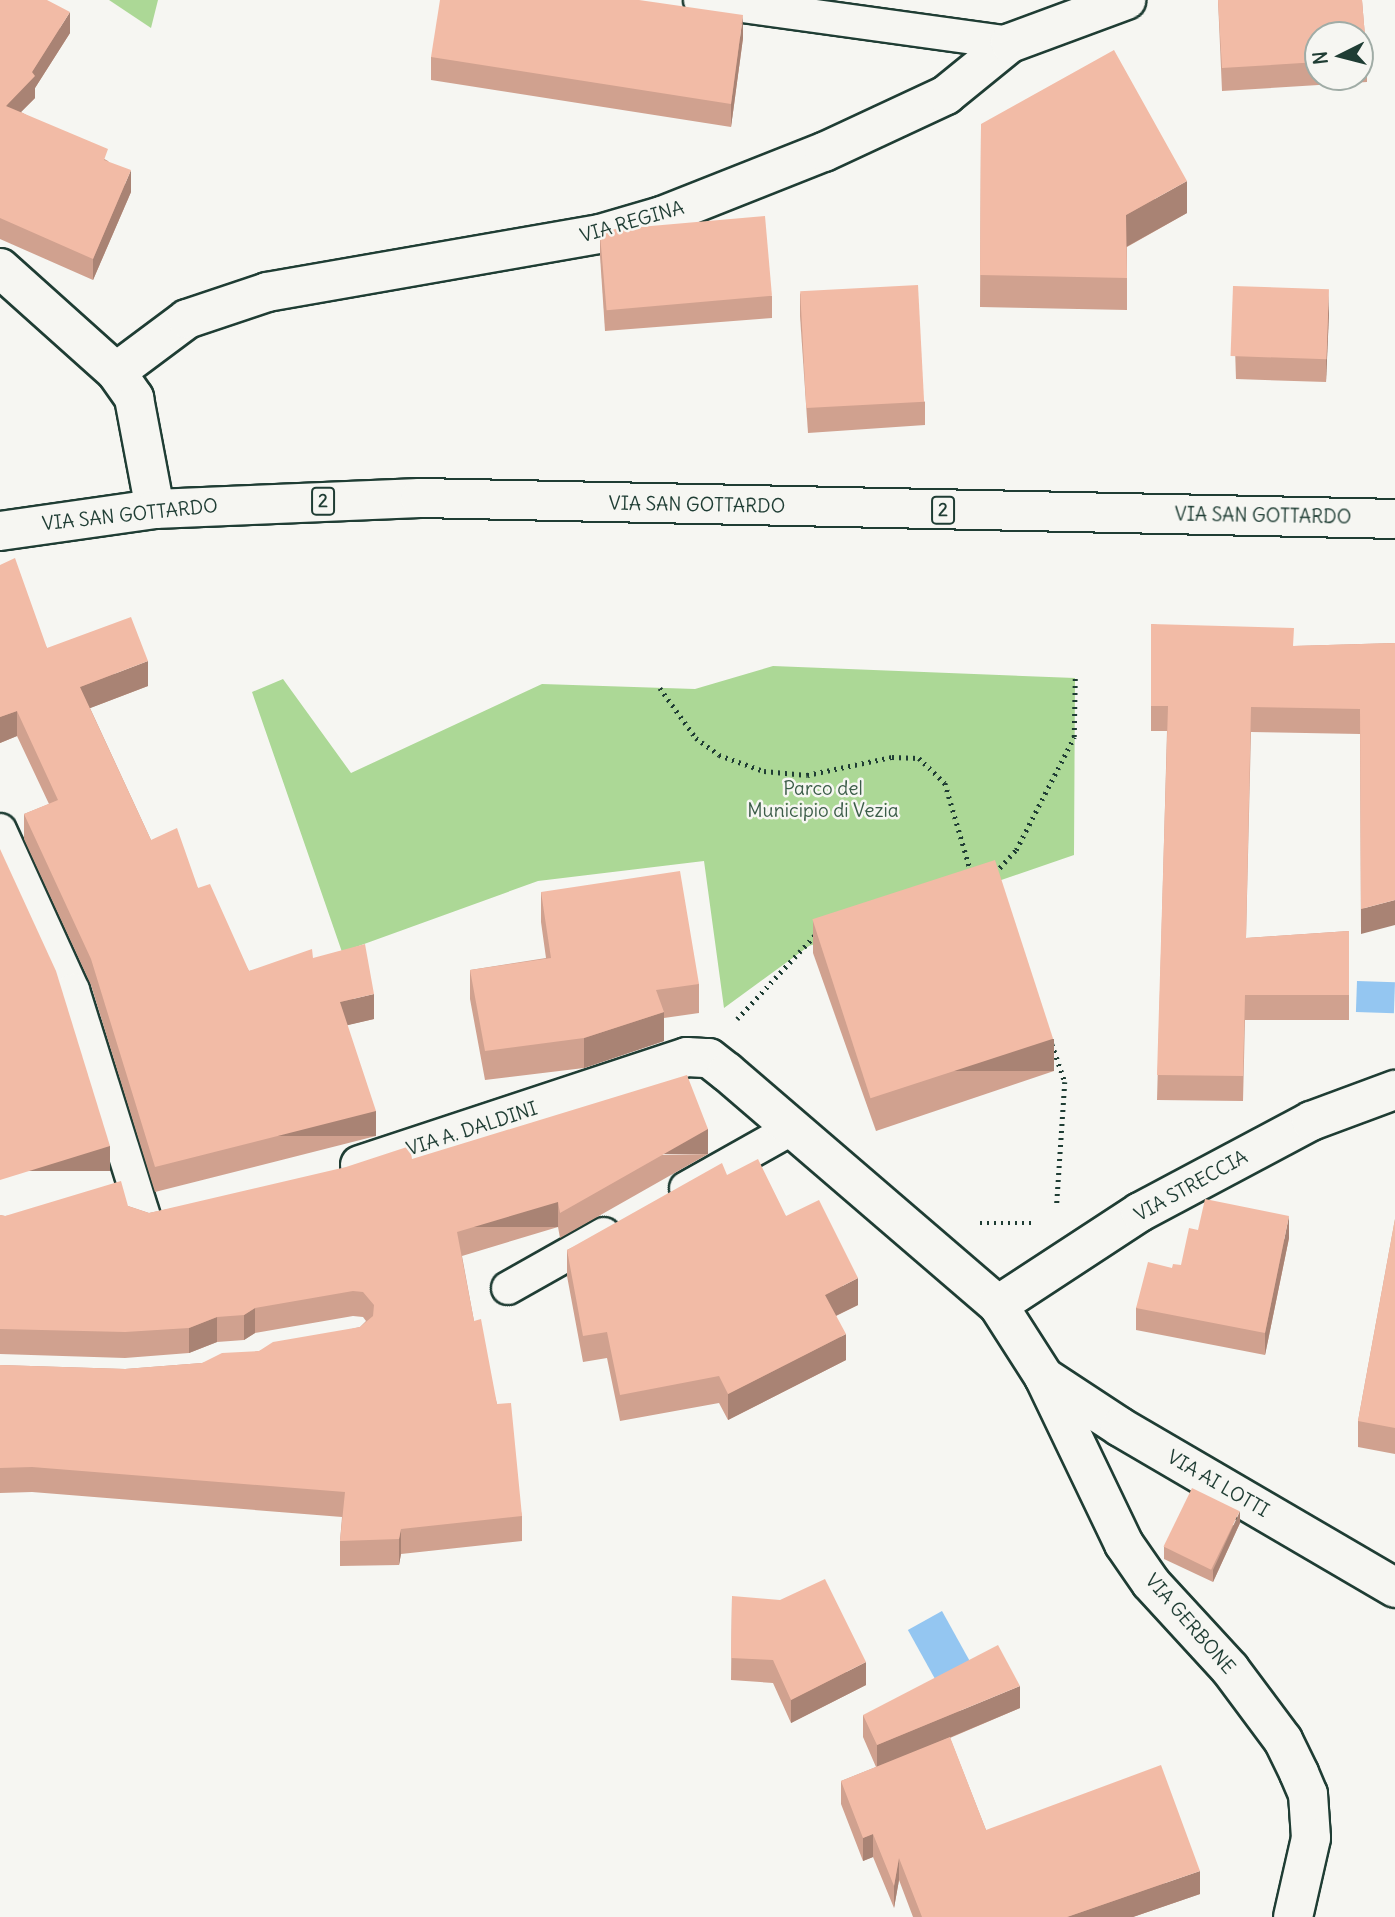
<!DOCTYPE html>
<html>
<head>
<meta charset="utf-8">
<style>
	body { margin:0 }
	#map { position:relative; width:1395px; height:1917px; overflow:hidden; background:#f6f6f2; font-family:Delius,sans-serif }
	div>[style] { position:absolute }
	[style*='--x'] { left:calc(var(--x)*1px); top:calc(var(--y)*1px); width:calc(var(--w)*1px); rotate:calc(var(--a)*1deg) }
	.green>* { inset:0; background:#acd896 }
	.water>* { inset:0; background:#94c6f1; transform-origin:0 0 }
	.path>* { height:4.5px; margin-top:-2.25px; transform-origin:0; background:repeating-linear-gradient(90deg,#1f3d34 0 2px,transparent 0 7px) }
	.roads { filter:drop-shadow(2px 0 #1f3d34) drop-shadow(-2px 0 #1f3d34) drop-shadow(0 2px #1f3d34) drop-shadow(0 -2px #1f3d34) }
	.lane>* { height:32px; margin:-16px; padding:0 16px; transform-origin:16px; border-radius:16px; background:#f6f6f2 }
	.street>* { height:38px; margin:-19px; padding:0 19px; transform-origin:19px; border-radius:19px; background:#f6f6f2 }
	.primary>* { height:38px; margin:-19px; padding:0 19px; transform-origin:19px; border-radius:19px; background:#f6f6f2 }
	.wall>* { inset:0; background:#d0a18f }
	.shaded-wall>* { inset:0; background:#a98374; transform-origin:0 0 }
	.building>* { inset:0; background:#f2bba6; transform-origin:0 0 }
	span { translate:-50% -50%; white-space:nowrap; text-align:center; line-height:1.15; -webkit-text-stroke:5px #f6f6f2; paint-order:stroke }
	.shield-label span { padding:2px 5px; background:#f6f6f2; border:2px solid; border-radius:5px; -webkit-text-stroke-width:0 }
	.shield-label { font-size:18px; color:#1f3d34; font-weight:700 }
	.street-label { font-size:19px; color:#1f3d34 }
	.park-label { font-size:19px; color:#3b5c48 }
	.north { position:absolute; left:1304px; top:21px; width:70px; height:70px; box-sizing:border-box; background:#f6f6f2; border:2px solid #a0aca6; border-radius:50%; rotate:264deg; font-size:19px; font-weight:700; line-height:28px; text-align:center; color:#1f3d34 }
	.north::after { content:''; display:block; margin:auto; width:24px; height:32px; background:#1f3d34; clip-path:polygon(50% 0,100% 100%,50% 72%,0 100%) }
</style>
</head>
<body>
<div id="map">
	<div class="green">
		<div style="clip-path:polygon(109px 0,158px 0,151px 28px)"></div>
		<div style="clip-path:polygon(773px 666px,1075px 678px,1074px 855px,809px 946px,724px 1008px,704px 861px,538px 881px,342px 952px,252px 692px,283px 679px,351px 773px,542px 684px,695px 689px)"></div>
	</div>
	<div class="water">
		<div style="left:1357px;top:981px;width:38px;height:31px;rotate:2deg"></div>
		<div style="left:942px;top:1611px;width:72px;height:39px;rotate:61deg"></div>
	</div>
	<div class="path">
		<div style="--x:660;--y:688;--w:62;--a:54.2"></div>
		<div style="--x:696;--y:738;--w:29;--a:36"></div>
		<div style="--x:719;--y:755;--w:48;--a:19.6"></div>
		<div style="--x:764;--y:771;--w:43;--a:5.3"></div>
		<div style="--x:807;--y:775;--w:87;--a:-12"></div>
		<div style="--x:892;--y:757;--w:27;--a:2"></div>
		<div style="--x:919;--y:758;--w:36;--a:44"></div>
		<div style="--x:945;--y:783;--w:93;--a:73.7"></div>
		<div style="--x:995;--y:873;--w:31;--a:-48"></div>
		<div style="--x:1016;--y:850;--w:127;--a:-62.8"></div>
		<div style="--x:1074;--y:737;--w:59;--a:-89"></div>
		<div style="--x:737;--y:1019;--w:117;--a:-47.1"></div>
		<div style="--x:1052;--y:1044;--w:40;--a:71.1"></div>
		<div style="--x:1065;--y:1082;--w:122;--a:93.8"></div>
		<div style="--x:980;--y:1223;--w:51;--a:0"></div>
	</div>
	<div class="roads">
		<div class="lane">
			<div style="--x:700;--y:0;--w:313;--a:7.9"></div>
			<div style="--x:0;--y:830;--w:176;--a:65.5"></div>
			<div style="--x:73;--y:990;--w:238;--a:72.6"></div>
			<div style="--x:686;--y:1188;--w:123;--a:-29.3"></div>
			<div style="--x:508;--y:1288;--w:110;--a:-29.4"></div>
		</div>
		<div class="street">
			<div style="--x:0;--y:268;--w:156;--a:41.9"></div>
			<div style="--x:116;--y:372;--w:32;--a:55"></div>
			<div style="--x:134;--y:398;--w:113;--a:79.3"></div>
			<div style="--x:116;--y:372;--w:89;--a:-36.7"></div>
			<div style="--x:187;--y:319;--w:84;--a:-18.6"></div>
			<div style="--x:267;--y:292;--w:338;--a:-9.9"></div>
			<div style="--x:600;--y:234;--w:65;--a:-16.2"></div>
			<div style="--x:662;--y:216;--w:174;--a:-21.6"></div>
			<div style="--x:824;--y:152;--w:135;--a:-25"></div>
			<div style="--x:946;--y:95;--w:82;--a:-39.1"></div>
			<div style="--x:1010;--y:43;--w:124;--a:-20.3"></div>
			<div style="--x:360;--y:1165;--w:344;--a:-18.3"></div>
			<div style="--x:687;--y:1057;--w:22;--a:3"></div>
			<div style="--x:709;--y:1058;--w:23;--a:38"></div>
			<div style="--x:727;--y:1072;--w:357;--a:40.7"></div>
			<div style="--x:998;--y:1305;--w:85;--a:57.4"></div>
			<div style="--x:1044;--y:1377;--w:185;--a:64.4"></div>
			<div style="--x:1124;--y:1544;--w:47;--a:55.3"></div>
			<div style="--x:1151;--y:1583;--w:117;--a:47.4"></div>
			<div style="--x:1230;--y:1669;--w:89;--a:53.3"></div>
			<div style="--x:1283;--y:1740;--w:37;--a:64"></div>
			<div style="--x:1299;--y:1773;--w:23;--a:67"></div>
			<div style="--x:1308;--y:1794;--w:44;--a:86.1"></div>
			<div style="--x:1311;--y:1838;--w:81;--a:102.8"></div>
			<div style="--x:998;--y:1305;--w:170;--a:-33.2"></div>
			<div style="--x:1140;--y:1212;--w:194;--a:-28"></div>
			<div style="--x:1311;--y:1121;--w:90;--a:-20.3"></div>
			<div style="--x:1044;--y:1377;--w:91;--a:33.3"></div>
			<div style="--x:1120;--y:1427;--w:319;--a:30.3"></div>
		</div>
		<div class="primary">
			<div style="--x:0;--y:531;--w:157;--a:-8.1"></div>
			<div style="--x:155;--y:509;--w:265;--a:-2.4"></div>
			<div style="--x:420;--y:498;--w:975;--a:1.23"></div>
		</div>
	</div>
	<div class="wall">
		<div style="clip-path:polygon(0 0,70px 33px,35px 88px,35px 98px,21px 112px,108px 161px,131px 192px,93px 280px,0 239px)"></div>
		<div style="clip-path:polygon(evenodd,1218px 0,1362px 0,1367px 60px,1367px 82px,1222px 91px,1218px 0,1318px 35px,1360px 35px,1360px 77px,1318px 77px,1318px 35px)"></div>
		<div style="clip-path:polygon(743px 38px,731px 127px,431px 80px,431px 57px)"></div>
		<div style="clip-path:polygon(981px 124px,1187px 213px,1127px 247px,1127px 310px,980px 307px)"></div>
		<div style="clip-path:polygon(600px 233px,772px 296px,772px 318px,605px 331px,600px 256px)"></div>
		<div style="clip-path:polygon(1233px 286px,1329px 313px,1326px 382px,1236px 379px)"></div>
		<div style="clip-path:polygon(800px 293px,925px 402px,925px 425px,808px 433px,800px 316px)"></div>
		<div style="clip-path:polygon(0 565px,47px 648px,148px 686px,90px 708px,151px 840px,198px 888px,249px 971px,313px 958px,374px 1019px,347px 1025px,376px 1136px,155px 1192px,91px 985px,24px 839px,24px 814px,49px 804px,17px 736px,0 743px)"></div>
		<div style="clip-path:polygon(1151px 624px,1294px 646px,1395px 643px,1361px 934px,1360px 734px,1251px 732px,1246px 938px,1349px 931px,1349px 1020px,1245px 1020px,1243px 1101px,1157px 1100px,1167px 731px,1151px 731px)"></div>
		<div style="clip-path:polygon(541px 892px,699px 984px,699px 1013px,664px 1018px,664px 1041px,584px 1068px,485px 1080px,470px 999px,470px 970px,546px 958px,541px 922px)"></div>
		<div style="clip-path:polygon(813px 920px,1054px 1071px,876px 1131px,813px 953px)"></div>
		<div style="clip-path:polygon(708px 1154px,560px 1238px,558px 1227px,462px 1256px,474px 1321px,497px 1404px,522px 1516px,522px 1541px,401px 1554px,399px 1565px,340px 1566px,340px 1541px,342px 1517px,32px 1492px,0 1493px,0 1365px,125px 1369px,202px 1363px,259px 1351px,360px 1327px,366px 1321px,363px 1317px,353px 1316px,255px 1333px,244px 1340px,217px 1342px,189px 1353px,125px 1358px,0 1354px,0 1215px,5px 1216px,128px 1206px,149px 1213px,412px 1159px)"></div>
		<div style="clip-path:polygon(727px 1175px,786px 1216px,858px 1305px,836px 1316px,846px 1360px,728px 1420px,719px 1403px,620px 1421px,607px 1358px,583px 1362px,567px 1276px,567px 1250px)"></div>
		<div style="clip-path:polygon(1395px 1219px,1395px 1454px,1358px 1447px,1358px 1421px)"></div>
		<div style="clip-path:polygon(1289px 1238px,1265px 1355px,1136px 1330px,1136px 1308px,1172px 1268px,1181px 1265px)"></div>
		<div style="clip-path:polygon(1240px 1523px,1213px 1582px,1164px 1559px,1164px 1547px)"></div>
		<div style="clip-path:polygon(732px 1596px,866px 1685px,791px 1723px,773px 1683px,731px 1680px)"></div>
		<div style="clip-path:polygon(1020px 1708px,950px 1738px,986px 1830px,1200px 1894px,1133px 1917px,913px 1917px,899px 1880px,894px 1908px,873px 1857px,863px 1861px,841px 1804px,841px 1781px,876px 1767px,863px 1737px,863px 1715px)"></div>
	</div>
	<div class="shaded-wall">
		<div style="clip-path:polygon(70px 12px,70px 33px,35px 88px,35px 98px,6px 127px,6px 106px,32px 72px)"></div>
		<div style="clip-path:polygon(743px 15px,743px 38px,731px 127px,731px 104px)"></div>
		<div style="clip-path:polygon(131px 170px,131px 192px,93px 280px,93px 259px)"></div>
		<div style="clip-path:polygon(1187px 181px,1187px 213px,1126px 247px,1126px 215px)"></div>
		<div style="clip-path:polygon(1329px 290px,1329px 313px,1326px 382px,1326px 359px)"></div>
		<div style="clip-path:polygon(148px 661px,148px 686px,80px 712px,80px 687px)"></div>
		<div style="clip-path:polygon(17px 711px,17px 736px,0 743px,0 717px)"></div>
		<div style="clip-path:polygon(1395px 900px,1395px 925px,1361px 934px,1361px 909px)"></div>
		<div style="clip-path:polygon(374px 994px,374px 1019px,340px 1027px,340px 1002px)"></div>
		<div style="clip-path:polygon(664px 1012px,664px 1041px,584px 1068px,584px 1038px)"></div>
		<div style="left:1054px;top:1039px;width:32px;height:188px;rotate:90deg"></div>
		<div style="left:376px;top:1111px;width:25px;height:228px;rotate:90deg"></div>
		<div style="left:708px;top:1129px;width:25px;height:170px;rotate:90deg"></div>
		<div style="left:110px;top:1146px;width:25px;height:115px;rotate:90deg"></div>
		<div style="left:558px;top:1202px;width:25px;height:105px;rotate:90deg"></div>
		<div style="clip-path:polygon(1289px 1216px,1289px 1238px,1265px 1355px,1265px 1333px)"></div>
		<div style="clip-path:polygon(858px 1278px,858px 1305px,825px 1321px,825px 1295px)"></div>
		<div style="clip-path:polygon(255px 1308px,255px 1333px,244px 1340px,244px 1315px)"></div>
		<div style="clip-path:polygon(217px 1317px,217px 1342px,189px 1353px,189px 1328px)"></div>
		<div style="clip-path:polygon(846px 1334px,846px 1360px,728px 1420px,728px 1394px)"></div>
		<div style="clip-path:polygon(1240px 1511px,1240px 1523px,1213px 1582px,1213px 1570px)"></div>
		<div style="clip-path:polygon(401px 1529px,401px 1554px,399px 1565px,399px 1539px)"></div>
		<div style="clip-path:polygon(866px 1662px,866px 1685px,791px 1723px,791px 1700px)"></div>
		<div style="clip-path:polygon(1020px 1686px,1020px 1708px,877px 1768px,877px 1745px)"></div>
		<div style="clip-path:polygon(873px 1834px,873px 1857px,863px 1861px,863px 1838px)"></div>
		<div style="clip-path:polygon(899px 1858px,899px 1880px,894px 1908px,894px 1886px)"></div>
		<div style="clip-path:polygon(1200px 1871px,1200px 1894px,1133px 1917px,1067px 1917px)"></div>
	</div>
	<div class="building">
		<div style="clip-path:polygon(0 0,47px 0,70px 12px,32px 72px,35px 76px,6px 106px,108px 149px,104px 160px,131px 170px,93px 259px,0 218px)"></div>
		<div style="clip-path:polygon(440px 0,639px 0,743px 15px,731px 104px,431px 57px)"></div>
		<div style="clip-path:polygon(1218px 0,1362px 0,1367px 60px,1360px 60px,1360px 35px,1318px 35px,1318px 62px,1222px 68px)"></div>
		<div style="clip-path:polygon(1114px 50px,1187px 181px,1126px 215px,1127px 278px,980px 275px,981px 124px)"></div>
		<div style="left:765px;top:216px;width:80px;height:166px;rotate:85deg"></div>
		<div style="left:918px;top:285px;width:117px;height:118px;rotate:87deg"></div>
		<div style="left:1233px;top:286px;width:96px;height:70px;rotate:2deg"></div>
		<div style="clip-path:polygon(15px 558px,47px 648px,131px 617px,148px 661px,80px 687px,151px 840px,177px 828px,198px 888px,210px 884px,249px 971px,312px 949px,313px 958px,365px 944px,374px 994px,340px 1002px,376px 1111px,155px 1167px,91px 959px,24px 814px,58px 800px,17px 711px,0 717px,0 565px)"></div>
		<div style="clip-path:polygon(1151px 624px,1294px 628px,1293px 646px,1395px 643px,1395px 900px,1361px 909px,1360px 709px,1251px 707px,1246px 938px,1349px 931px,1349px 995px,1245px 995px,1243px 1076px,1157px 1075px,1168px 706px,1151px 706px)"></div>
		<div style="clip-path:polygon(0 849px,56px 971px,110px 1146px,0 1180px)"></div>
		<div style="left:995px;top:860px;width:188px;height:192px;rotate:72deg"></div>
		<div style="clip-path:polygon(680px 871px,699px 984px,656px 990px,664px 1012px,584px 1038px,485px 1051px,470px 970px,551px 958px,541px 892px)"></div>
		<div style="clip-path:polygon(687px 1075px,708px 1129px,560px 1213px,558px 1202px,457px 1232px,474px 1321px,481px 1319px,497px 1404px,511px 1403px,522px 1516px,401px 1529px,399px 1539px,340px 1541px,345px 1492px,32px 1467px,0 1468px,0 1365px,125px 1369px,202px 1363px,222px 1353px,259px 1351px,273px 1342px,360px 1327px,373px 1316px,374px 1305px,363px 1292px,353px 1291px,255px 1308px,244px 1315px,217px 1317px,189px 1328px,125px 1332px,0 1329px,0 1215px,5px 1216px,121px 1181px,128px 1206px,149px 1213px,346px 1167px,410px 1146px,412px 1159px)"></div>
		<div style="clip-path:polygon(758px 1159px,786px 1216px,819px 1200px,858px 1278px,825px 1295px,846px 1334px,728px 1394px,719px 1376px,620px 1395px,607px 1332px,583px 1336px,567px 1250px,722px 1163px,727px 1175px)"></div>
		<div style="clip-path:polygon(1205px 1199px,1289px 1216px,1265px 1333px,1136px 1308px,1148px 1262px,1172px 1268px,1173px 1264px,1181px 1265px,1189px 1228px,1198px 1230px)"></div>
		<div style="clip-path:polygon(1395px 1219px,1395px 1428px,1358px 1421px)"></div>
		<div style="left:1192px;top:1488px;width:53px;height:65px;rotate:26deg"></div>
		<div style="clip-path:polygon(825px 1579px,866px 1662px,791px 1700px,773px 1660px,731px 1658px,732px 1596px,780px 1600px)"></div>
		<div style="clip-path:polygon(998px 1645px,1020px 1686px,877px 1745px,863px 1715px)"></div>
		<div style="clip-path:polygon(950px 1737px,986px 1830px,1161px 1765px,1200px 1871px,1067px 1917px,922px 1917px,899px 1858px,894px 1886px,873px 1834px,863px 1838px,841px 1781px)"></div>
	</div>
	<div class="shield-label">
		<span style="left:323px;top:501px">2</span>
		<span style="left:943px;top:510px">2</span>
	</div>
	<div class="street-label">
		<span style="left:632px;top:222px;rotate:-16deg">VIA REGINA</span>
		<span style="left:697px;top:505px;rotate:1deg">VIA SAN GOTTARDO</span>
		<span style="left:130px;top:515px;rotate:-6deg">VIA SAN GOTTARDO</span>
		<span style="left:1263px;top:516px;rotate:1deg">VIA SAN GOTTARDO</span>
		<span style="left:472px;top:1129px;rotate:-18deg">VIA A. DALDINI</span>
		<span style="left:1191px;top:1186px;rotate:-29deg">VIA STRECCIA</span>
		<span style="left:1218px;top:1484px;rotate:30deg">VIA AI LOTTI</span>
		<span style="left:1190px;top:1624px;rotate:49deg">VIA GERBONE</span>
	</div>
	<div class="park-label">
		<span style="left:823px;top:800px">Parco del<br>Municipio di Vezia</span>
	</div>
	<div class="north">N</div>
</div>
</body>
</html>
